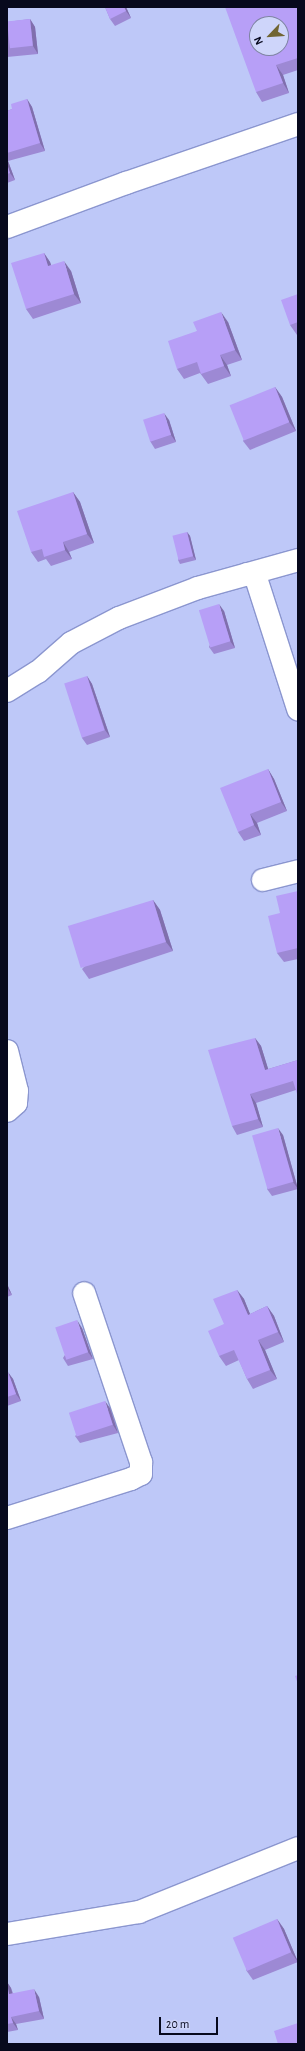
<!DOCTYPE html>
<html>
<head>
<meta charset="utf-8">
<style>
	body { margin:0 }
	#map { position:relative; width:305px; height:2051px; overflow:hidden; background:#bec8f8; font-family:"Alegreya Sans",sans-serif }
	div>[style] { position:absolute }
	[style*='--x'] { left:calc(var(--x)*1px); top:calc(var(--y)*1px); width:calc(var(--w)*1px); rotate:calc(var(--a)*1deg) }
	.roads { filter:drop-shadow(1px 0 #8b96cf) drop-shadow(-1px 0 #8b96cf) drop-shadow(0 1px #8b96cf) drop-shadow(0 -1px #8b96cf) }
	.street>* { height:22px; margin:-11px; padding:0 11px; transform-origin:11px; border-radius:11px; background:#fff }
	.wall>* { inset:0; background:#9d89d4 }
	.shaded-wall>* { inset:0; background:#806fad }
	.building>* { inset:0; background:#b79ff7; transform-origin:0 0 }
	span { translate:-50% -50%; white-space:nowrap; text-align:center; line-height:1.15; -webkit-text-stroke:3px #ced5fa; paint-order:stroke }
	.frame { position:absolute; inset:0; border:8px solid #07091d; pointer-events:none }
	.north { position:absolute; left:249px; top:16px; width:40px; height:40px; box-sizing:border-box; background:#ced5fa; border:1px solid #7e83a2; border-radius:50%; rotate:245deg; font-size:11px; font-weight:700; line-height:16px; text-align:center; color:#07091d }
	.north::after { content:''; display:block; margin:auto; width:14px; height:18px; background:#716532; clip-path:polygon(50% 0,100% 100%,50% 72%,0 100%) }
	.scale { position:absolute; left:159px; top:2017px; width:59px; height:18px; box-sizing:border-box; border:2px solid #07091d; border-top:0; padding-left:5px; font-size:12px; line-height:14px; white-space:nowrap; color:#07091d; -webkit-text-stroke:3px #ced5fa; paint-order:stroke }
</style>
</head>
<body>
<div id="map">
	<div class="roads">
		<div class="street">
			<div style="--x:7;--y:227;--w:127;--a:-20.3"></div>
			<div style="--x:126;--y:183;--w:182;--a:-18.9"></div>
			<div style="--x:247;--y:574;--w:10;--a:24"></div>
			<div style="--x:256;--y:578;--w:138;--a:72.2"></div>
			<div style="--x:7;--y:691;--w:36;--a:-32"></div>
			<div style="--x:38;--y:672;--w:44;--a:-41.3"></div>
			<div style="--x:71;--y:643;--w:54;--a:-27.5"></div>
			<div style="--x:119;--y:618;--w:85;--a:-20.8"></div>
			<div style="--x:198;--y:588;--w:104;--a:-15.6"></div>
			<div style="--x:263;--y:880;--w:36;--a:-14"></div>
			<div style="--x:7;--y:1051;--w:41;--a:76"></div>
			<div style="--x:17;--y:1091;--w:12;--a:95"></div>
			<div style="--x:16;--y:1103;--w:12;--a:138"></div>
			<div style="--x:7;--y:1518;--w:130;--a:-17.5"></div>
			<div style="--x:131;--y:1479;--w:11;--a:-27"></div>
			<div style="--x:141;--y:1474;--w:12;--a:-90"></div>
			<div style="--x:141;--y:1462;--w:178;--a:-108.6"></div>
			<div style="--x:7;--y:1934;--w:134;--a:-9.5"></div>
			<div style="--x:139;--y:1912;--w:171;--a:-21.9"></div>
		</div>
	</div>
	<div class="wall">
		<div style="clip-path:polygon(105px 7px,126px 7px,131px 18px,115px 26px,110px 19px)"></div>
		<div style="clip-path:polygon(298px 7px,298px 70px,283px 75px,289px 93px,262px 102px,256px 92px)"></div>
		<div style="clip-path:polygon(30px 19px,35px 27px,38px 54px,7px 57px,7px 22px)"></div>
		<div style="clip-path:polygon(27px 99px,32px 107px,45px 151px,8px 161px,15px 180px,7px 183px,7px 111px,12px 109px)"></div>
		<div style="clip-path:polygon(44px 253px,50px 262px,51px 265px,71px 271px,81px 303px,33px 319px,26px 309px)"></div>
		<div style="clip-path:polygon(298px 294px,298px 335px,297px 335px,290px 325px)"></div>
		<div style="clip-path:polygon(228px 322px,242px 360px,227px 365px,231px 376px,208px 384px,200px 373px,184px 379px,177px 369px,197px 331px)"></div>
		<div style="clip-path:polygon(275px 387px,282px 397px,296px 431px,250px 450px,243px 441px)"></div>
		<div style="clip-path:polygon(169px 420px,176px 442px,155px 449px,150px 441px)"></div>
		<div style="clip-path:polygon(73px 492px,80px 502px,94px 543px,69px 552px,72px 559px,51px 566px,46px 559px,38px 562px,31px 552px)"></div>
		<div style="clip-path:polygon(187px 532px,190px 536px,196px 560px,180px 564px,178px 560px)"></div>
		<div style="clip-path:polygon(224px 611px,235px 648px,214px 654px,209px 647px)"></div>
		<div style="clip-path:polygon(87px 676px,92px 684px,110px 737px,87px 745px,82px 738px)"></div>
		<div style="clip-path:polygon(268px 769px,274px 779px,287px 811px,257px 823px,261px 835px,244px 841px,238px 832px)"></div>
		<div style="clip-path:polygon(298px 891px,298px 959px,284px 962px,277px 953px,280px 913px)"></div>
		<div style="clip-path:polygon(153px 900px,160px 910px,173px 951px,89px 979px,82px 969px)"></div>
		<div style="clip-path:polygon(255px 1038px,261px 1046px,268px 1069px,298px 1060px,296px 1090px,256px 1103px,263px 1127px,237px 1135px,232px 1126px)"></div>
		<div style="clip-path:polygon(283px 1135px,298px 1189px,272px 1196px,267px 1189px)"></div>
		<div style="clip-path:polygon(7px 1284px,12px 1295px,7px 1297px)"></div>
		<div style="clip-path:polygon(237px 1290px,244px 1299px,250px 1314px,267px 1306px,274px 1316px,284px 1342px,265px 1350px,277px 1379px,253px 1389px,247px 1379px,239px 1360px,226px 1366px,219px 1356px,224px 1324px)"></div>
		<div style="clip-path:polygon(82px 1328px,93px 1359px,68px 1366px,63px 1358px)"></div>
		<div style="clip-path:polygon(7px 1372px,13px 1379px,21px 1401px,7px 1406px)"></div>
		<div style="clip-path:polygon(110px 1408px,118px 1433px,80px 1443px,75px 1436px)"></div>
		<div style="clip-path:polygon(277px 1919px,284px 1929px,298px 1962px,253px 1980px,246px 1970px)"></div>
		<div style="clip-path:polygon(7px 1982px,11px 1988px,13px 1993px,39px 1997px,44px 2019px,16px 2024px,18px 2030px,7px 2032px)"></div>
	</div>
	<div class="shaded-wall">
		<div style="clip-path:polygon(124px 7px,126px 7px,131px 18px,126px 11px)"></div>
		<div style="clip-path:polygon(30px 19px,35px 27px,38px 54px,33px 46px)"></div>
		<div style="clip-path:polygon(276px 65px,283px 75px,289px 93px,283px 83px)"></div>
		<div style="clip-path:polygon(27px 99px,32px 107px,45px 151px,40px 143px)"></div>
		<div style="clip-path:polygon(7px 159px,8px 161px,15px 180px,10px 173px,7px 164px)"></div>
		<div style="clip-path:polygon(44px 253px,50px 262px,55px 276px,48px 266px)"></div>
		<div style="clip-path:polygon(64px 261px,71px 271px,81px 303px,74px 294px)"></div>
		<div style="clip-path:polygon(221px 312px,228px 322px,242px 360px,235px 350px)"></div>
		<div style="clip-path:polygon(220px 355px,227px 365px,231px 376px,224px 366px)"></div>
		<div style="clip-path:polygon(275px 387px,282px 397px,296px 431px,289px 422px)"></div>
		<div style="clip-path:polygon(164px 413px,169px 420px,176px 442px,171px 435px)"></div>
		<div style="clip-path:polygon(73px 492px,80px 502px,94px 543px,87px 534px)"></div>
		<div style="clip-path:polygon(187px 532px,190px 536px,196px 560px,193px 556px)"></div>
		<div style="clip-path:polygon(63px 542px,69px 552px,72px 559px,65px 550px)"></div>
		<div style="clip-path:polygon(219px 604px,224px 611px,235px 648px,230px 641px)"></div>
		<div style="clip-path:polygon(87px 676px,92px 684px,110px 737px,105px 730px)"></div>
		<div style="clip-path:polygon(268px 769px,274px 779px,287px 811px,281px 802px)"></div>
		<div style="clip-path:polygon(250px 814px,257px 823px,261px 835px,254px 825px)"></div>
		<div style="clip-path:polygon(153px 900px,160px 910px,173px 951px,166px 942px)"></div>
		<div style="clip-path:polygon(255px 1038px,261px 1046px,271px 1078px,265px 1070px)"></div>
		<div style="clip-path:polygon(250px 1094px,256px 1103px,263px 1127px,258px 1119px)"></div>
		<div style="clip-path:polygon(278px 1128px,283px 1135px,298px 1189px,293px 1182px)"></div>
		<div style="clip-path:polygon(7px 1284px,12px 1295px,8px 1289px)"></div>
		<div style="clip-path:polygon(237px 1290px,244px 1299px,254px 1324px,248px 1315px)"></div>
		<div style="clip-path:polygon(267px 1306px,274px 1316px,284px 1342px,278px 1332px)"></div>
		<div style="clip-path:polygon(77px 1320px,82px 1328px,93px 1359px,88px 1352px)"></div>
		<div style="clip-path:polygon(258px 1340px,265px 1350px,277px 1379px,270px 1370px)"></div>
		<div style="clip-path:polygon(8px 1372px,13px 1379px,21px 1401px,16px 1394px)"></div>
		<div style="clip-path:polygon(105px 1401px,110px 1408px,118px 1433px,113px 1425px)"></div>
		<div style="clip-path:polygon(277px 1919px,284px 1929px,298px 1962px,291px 1952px)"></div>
		<div style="clip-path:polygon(7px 1982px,11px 1988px,14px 2001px,9px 1994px)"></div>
		<div style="clip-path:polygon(34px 1989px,39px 1997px,44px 2019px,39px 2011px)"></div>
		<div style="clip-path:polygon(11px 2017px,16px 2024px,18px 2030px,13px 2023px)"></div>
	</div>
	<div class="building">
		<div style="clip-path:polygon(105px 7px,124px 7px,126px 11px,110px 19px)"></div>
		<div style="clip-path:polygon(evenodd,225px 7px,298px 7px,298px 58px,276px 65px,283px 83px,256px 92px,225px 7px,257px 24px,281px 24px,281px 48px,257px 48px,257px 24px)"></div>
		<div style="left:30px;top:19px;width:27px;height:23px;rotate:84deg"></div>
		<div style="clip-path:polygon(27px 99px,40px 143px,7px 153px,7px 111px,12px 109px,11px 104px)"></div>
		<div style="clip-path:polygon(7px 164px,10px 173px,7px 174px)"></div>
		<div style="clip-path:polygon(44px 253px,48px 266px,64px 261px,74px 294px,26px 309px,11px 263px)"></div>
		<div style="clip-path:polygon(298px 294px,298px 322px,290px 325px,281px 300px)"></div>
		<div style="clip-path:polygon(221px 312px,235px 350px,220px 355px,224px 366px,201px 374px,197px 362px,177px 369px,168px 341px,197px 331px,193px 322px)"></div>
		<div style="left:275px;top:387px;width:38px;height:49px;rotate:68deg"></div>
		<div style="left:164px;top:413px;width:23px;height:22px;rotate:72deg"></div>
		<div style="clip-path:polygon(73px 492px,87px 534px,63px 542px,65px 550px,44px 557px,42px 549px,31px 552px,17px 511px)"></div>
		<div style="left:187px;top:532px;width:25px;height:15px;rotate:76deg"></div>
		<div style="left:219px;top:604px;width:39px;height:21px;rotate:73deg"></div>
		<div style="left:87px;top:676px;width:57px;height:24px;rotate:72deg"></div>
		<div style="clip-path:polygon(268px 769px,281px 802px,250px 814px,254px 825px,238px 832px,220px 788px)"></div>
		<div style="clip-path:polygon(298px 891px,298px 948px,277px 953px,268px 916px,280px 913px,276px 896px)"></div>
		<div style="left:153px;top:900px;width:44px;height:89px;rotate:73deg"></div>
		<div style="clip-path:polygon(255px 1038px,265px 1070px,298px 1060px,298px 1097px,293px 1081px,250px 1094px,258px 1119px,232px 1126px,208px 1050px)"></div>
		<div style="left:278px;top:1128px;width:56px;height:27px;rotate:74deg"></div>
		<div style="clip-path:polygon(237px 1290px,248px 1315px,267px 1306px,278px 1332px,258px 1340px,270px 1370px,247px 1379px,234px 1350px,219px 1356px,208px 1331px,224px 1324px,213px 1299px)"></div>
		<div style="left:77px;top:1320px;width:34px;height:23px;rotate:71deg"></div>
		<div style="clip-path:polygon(7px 1372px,8px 1372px,16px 1394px,7px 1397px)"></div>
		<div style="left:105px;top:1401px;width:25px;height:38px;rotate:72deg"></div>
		<div style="clip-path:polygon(298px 1675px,298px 1684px,295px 1676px)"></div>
		<div style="left:277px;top:1919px;width:36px;height:48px;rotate:67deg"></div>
		<div style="clip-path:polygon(7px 1984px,9px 1994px,34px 1989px,39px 2011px,11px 2017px,13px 2023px,7px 2024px)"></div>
		<div style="clip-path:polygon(298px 2023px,298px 2044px,278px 2044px,274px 2031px)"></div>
	</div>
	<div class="frame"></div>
	<div class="north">N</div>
	<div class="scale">20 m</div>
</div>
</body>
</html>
